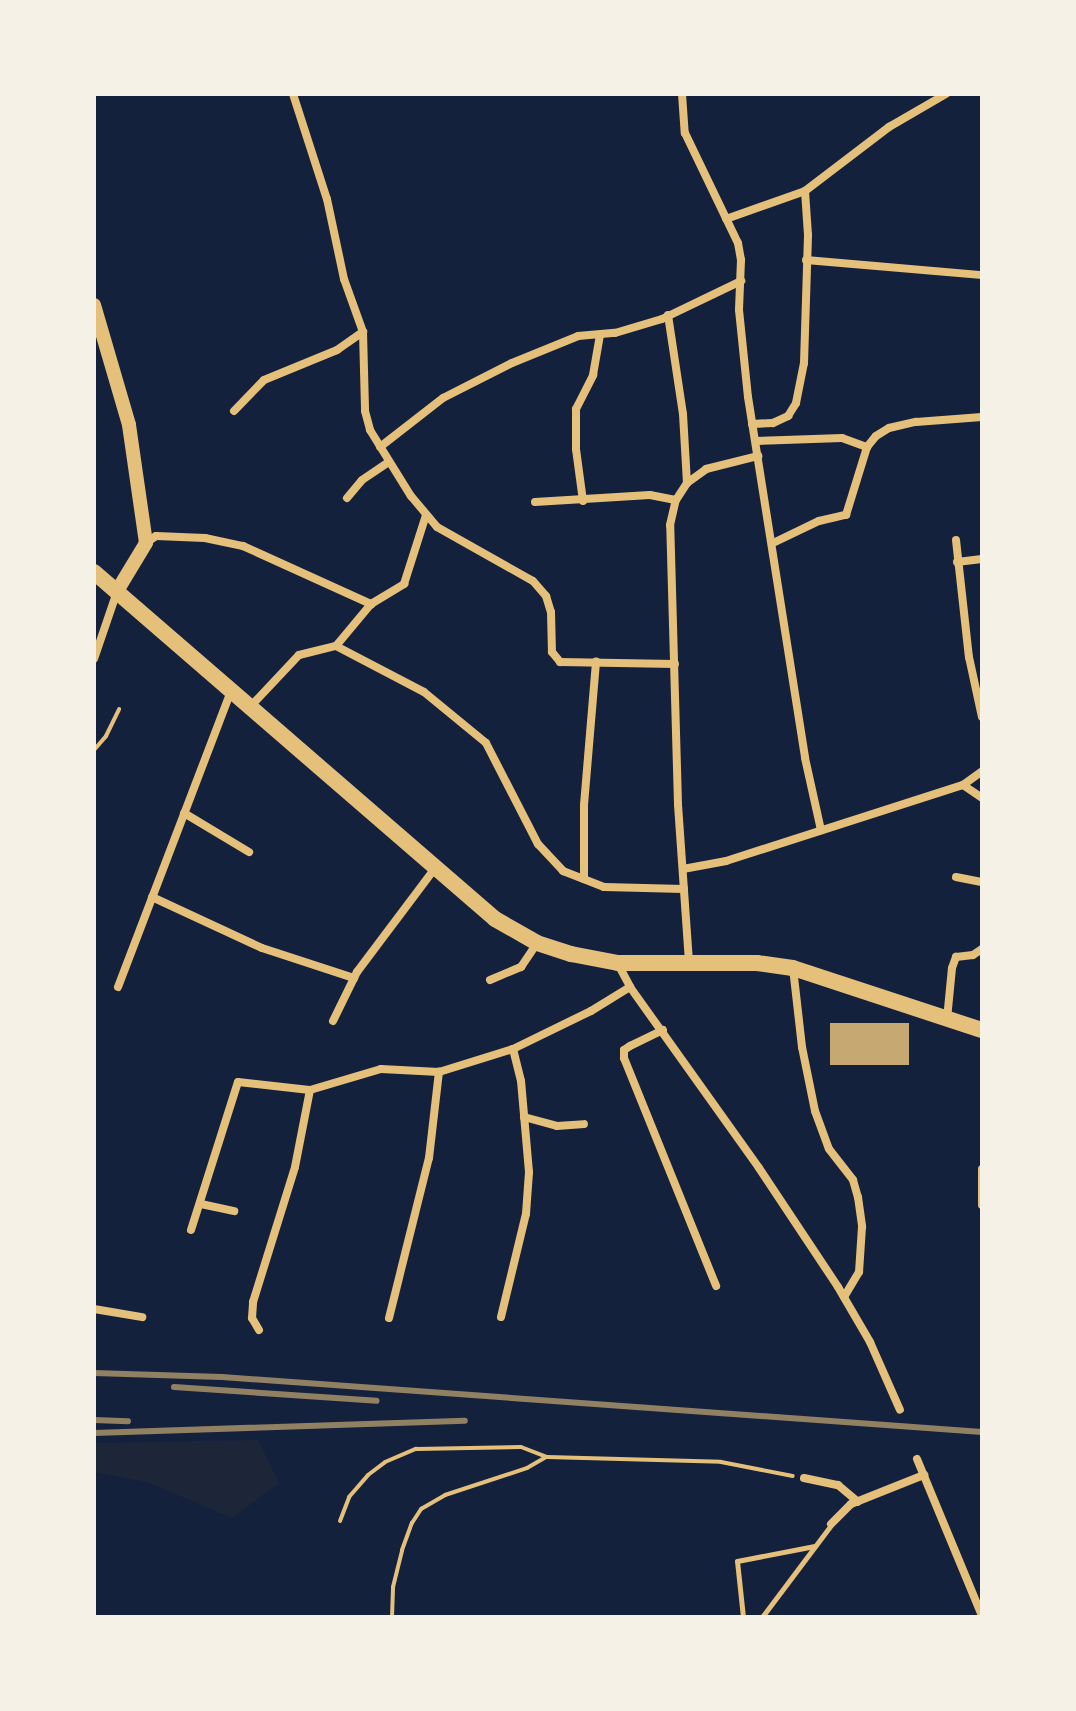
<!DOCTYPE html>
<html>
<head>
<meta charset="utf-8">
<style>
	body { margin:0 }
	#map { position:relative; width:1076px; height:1711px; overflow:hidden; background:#14213d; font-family:"Fira Sans Condensed",sans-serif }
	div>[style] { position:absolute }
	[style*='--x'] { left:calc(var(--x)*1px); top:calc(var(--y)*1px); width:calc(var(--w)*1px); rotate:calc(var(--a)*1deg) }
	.green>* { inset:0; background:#1d2539 }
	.building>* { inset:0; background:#c6a872; transform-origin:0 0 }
	.path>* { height:4px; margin:-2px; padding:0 2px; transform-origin:2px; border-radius:2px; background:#e5c07b }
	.service>* { height:5px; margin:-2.5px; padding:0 2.5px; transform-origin:2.5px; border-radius:2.5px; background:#e5c07b }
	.minor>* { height:8px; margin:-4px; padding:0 4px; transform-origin:4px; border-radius:4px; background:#e5c07b }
	.tertiary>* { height:14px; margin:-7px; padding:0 7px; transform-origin:7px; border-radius:7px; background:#e5c07b }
	.secondary>* { height:16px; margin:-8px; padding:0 8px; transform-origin:8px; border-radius:8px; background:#e5c07b }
	.rail>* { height:6px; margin:-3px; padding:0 3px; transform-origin:3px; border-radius:3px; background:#918062 }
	span { translate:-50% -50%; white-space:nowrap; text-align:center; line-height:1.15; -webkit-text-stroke:6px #f6f1e7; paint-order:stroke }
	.frame { position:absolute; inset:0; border:96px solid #f6f1e7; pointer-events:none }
</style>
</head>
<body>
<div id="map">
	<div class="green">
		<div style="clip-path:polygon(258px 1440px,279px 1483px,232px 1518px,147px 1482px,94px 1472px,94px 1443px)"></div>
	</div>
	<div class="building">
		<div style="left:830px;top:1023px;width:79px;height:42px"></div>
	</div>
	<div class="path">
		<div style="--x:94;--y:750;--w:18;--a:-49"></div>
		<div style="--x:106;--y:736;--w:30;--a:-64"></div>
		<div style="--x:340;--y:1521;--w:26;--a:-69"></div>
		<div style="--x:349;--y:1497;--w:29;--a:-49"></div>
		<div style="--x:368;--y:1475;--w:21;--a:-37"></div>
		<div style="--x:385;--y:1462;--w:34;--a:-23"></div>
		<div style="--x:416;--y:1449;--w:105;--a:-1.1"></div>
		<div style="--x:521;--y:1447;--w:28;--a:21"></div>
		<div style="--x:547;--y:1457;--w:174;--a:1.6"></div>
		<div style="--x:721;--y:1462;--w:73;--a:11"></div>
		<div style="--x:392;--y:1617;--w:30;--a:-88"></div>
		<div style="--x:393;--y:1587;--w:38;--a:-76"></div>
		<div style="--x:402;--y:1550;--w:29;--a:-70"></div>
		<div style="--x:412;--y:1523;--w:17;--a:-57"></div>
		<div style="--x:421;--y:1509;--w:28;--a:-30"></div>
		<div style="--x:445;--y:1495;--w:86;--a:-18.2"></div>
		<div style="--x:527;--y:1468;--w:22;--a:-30"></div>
	</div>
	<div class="service">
		<div style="--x:743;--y:1617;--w:56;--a:-96.1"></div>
		<div style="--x:737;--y:1561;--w:79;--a:-10.9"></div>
		<div style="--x:762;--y:1617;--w:115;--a:-53.1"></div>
	</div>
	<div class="minor">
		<div style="--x:293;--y:94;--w:110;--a:72.1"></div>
		<div style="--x:327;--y:199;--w:82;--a:78"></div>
		<div style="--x:344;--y:279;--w:56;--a:70.3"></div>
		<div style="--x:363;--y:332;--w:79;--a:88.5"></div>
		<div style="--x:365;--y:411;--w:20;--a:75"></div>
		<div style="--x:370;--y:430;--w:78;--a:58.2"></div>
		<div style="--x:411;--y:496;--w:40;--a:50"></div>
		<div style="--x:437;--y:527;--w:110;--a:29.4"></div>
		<div style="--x:533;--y:581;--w:20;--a:49"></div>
		<div style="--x:546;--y:596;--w:17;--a:73"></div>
		<div style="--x:551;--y:612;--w:40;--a:88.6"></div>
		<div style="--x:552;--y:652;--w:13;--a:51"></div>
		<div style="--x:560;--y:662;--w:115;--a:1"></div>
		<div style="--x:682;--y:94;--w:39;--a:86"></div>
		<div style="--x:685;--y:133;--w:122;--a:64.3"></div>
		<div style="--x:738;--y:243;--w:17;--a:80"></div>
		<div style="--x:741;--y:260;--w:50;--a:92.3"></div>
		<div style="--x:739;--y:310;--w:87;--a:84.1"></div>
		<div style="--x:748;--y:397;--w:365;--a:81"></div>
		<div style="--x:805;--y:758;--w:74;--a:77.5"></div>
		<div style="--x:726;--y:219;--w:84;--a:-19.5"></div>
		<div style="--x:805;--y:191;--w:106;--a:-37.3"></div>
		<div style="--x:889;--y:127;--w:66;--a:-30.1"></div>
		<div style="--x:806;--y:260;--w:177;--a:4.9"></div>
		<div style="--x:668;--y:315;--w:100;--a:81.4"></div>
		<div style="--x:683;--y:414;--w:69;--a:86.7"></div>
		<div style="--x:234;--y:411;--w:43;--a:-45.9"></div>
		<div style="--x:264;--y:380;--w:79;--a:-22.3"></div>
		<div style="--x:337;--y:350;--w:32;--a:-35"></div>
		<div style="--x:752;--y:424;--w:21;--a:-3"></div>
		<div style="--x:773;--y:423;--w:17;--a:-25"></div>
		<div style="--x:788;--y:416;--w:15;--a:-58"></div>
		<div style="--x:796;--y:403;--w:41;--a:-78.7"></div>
		<div style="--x:804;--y:363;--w:128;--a:-88.2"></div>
		<div style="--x:808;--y:235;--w:44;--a:-93.9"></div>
		<div style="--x:756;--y:441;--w:86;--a:-2"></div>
		<div style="--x:842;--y:438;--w:27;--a:20"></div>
		<div style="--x:380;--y:447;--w:80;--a:-37.9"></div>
		<div style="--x:443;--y:398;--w:77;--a:-26.9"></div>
		<div style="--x:512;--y:363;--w:71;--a:-22.2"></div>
		<div style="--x:578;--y:336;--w:37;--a:-5"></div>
		<div style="--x:615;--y:333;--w:49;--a:-16.6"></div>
		<div style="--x:662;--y:319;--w:88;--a:-25.7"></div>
		<div style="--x:347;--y:498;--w:23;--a:-50"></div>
		<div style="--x:362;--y:480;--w:32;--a:-34"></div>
		<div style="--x:583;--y:501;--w:52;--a:-97.7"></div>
		<div style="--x:576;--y:449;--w:40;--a:-90"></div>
		<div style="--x:576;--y:409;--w:38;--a:-63"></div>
		<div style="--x:593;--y:375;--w:41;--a:-80.1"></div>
		<div style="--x:535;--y:502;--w:115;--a:-3.5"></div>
		<div style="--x:650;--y:495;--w:26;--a:11"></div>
		<div style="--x:956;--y:540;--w:118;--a:83.7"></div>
		<div style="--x:969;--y:657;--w:61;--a:77.8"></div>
		<div style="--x:146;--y:543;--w:12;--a:-35"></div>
		<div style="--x:156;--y:536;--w:49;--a:2.3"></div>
		<div style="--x:205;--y:538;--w:39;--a:12"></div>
		<div style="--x:243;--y:546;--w:141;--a:24.4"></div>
		<div style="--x:773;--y:543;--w:51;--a:-25.6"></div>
		<div style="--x:819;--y:521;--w:28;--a:-13"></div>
		<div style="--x:846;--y:515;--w:71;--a:-72.8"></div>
		<div style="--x:867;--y:447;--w:14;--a:-51"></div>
		<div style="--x:876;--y:436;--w:15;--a:-32"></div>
		<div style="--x:889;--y:428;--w:28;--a:-13"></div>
		<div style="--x:916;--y:422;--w:66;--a:-4.3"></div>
		<div style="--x:957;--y:562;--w:25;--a:-7"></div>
		<div style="--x:336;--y:646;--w:99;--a:27.6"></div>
		<div style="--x:424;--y:692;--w:80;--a:39.4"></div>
		<div style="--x:486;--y:743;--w:114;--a:62.8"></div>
		<div style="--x:538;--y:844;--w:37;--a:47"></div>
		<div style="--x:563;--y:871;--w:44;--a:21.3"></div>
		<div style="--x:604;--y:887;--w:80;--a:1.4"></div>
		<div style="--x:94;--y:659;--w:71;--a:-71.1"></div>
		<div style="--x:250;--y:707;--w:71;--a:-46.7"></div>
		<div style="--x:299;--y:655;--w:38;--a:-14"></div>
		<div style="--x:336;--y:646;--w:55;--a:-50.2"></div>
		<div style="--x:371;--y:604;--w:39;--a:-31"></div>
		<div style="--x:404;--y:584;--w:72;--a:-72.3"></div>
		<div style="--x:963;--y:785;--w:23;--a:34"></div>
		<div style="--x:184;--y:813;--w:76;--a:31"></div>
		<div style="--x:683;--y:869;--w:44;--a:-10.5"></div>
		<div style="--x:726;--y:861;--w:249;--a:-17.8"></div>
		<div style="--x:963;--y:785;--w:24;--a:-36"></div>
		<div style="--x:956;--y:877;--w:26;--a:11"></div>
		<div style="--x:584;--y:879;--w:74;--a:-90"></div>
		<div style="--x:584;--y:805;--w:144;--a:-85.2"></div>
		<div style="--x:152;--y:897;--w:121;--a:24.9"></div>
		<div style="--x:262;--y:948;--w:97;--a:18.1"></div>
		<div style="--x:689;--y:962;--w:158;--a:-94"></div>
		<div style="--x:678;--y:804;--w:279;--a:-91.6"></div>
		<div style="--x:670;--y:525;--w:26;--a:-77"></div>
		<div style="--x:676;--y:500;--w:20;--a:-57"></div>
		<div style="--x:687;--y:483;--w:24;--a:-36"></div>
		<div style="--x:706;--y:469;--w:54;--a:-14"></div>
		<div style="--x:618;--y:964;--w:26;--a:62"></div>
		<div style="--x:630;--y:987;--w:222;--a:54.5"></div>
		<div style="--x:759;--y:1168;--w:143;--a:56.4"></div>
		<div style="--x:838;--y:1287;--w:64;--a:59.8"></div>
		<div style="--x:870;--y:1342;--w:74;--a:66.2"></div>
		<div style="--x:793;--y:968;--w:80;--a:83.5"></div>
		<div style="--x:802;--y:1047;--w:65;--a:78.5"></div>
		<div style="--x:815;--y:1111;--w:40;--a:69.8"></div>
		<div style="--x:829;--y:1149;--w:39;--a:52"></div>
		<div style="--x:853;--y:1180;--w:18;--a:74"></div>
		<div style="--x:858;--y:1197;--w:30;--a:82"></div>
		<div style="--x:862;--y:1227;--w:45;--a:93.8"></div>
		<div style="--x:859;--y:1272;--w:29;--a:121"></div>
		<div style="--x:490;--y:980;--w:34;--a:-23"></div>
		<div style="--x:521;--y:967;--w:29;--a:-56"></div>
		<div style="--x:118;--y:987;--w:317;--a:-69.1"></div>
		<div style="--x:947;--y:1019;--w:51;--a:-84.4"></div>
		<div style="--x:952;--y:968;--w:12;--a:-70"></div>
		<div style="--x:956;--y:957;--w:17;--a:-7"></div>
		<div style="--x:973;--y:955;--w:11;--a:-34"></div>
		<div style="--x:333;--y:1021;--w:55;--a:-63.9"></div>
		<div style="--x:357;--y:972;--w:130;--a:-53.1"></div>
		<div style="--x:663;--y:1030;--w:37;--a:154"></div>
		<div style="--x:630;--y:1046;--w:7;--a:146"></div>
		<div style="--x:624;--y:1050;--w:8;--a:90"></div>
		<div style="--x:624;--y:1058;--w:246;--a:68"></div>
		<div style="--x:524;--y:1117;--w:34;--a:15"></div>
		<div style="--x:557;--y:1126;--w:27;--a:-4"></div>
		<div style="--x:982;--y:1169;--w:36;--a:90"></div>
		<div style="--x:201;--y:1204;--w:34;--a:12"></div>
		<div style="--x:191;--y:1230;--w:155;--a:-72.4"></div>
		<div style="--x:238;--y:1082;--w:72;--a:6.3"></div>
		<div style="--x:310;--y:1090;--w:74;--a:-16.5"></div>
		<div style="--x:381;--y:1069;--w:58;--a:3"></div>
		<div style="--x:439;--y:1072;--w:77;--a:-17.3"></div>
		<div style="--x:513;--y:1049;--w:87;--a:-26"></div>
		<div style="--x:591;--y:1011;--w:46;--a:-31.6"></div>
		<div style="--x:94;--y:1309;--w:49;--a:9.5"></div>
		<div style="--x:501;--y:1317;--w:106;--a:-76.4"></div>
		<div style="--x:526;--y:1214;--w:42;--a:-85.9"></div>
		<div style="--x:529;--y:1172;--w:91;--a:-95"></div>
		<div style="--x:521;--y:1081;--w:33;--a:-104"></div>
		<div style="--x:389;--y:1318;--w:165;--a:-76"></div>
		<div style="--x:429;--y:1158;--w:87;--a:-83.4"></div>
		<div style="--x:259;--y:1330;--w:14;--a:-120"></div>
		<div style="--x:252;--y:1318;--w:16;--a:-86"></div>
		<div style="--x:253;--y:1302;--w:141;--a:-72.7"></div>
		<div style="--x:295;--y:1167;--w:78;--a:-79"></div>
		<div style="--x:917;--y:1459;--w:170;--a:67.5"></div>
		<div style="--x:804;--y:1478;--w:35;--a:12"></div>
		<div style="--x:838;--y:1485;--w:26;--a:40"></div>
		<div style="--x:831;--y:1524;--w:28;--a:-45"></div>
		<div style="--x:851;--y:1504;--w:79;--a:-21.7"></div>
	</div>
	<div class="tertiary">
		<div style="--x:94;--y:305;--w:125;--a:73.7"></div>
		<div style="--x:129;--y:425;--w:119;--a:81.8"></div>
		<div style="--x:146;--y:543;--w:56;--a:121.1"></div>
	</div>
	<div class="secondary">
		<div style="--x:94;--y:572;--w:530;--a:40.87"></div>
		<div style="--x:495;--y:919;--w:48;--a:29.7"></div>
		<div style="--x:537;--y:943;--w:36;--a:18"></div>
		<div style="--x:571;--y:954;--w:48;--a:10.8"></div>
		<div style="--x:618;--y:963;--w:139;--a:0"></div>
		<div style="--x:757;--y:963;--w:36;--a:8"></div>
		<div style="--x:793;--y:968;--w:199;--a:18.2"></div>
	</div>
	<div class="rail">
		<div style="--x:94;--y:1373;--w:128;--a:1.8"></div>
		<div style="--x:222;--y:1377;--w:762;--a:4.14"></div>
		<div style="--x:174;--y:1387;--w:203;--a:3.9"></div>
		<div style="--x:94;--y:1420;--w:34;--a:2"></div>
		<div style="--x:94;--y:1433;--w:371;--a:-1.9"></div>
	</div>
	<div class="frame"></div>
</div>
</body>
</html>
